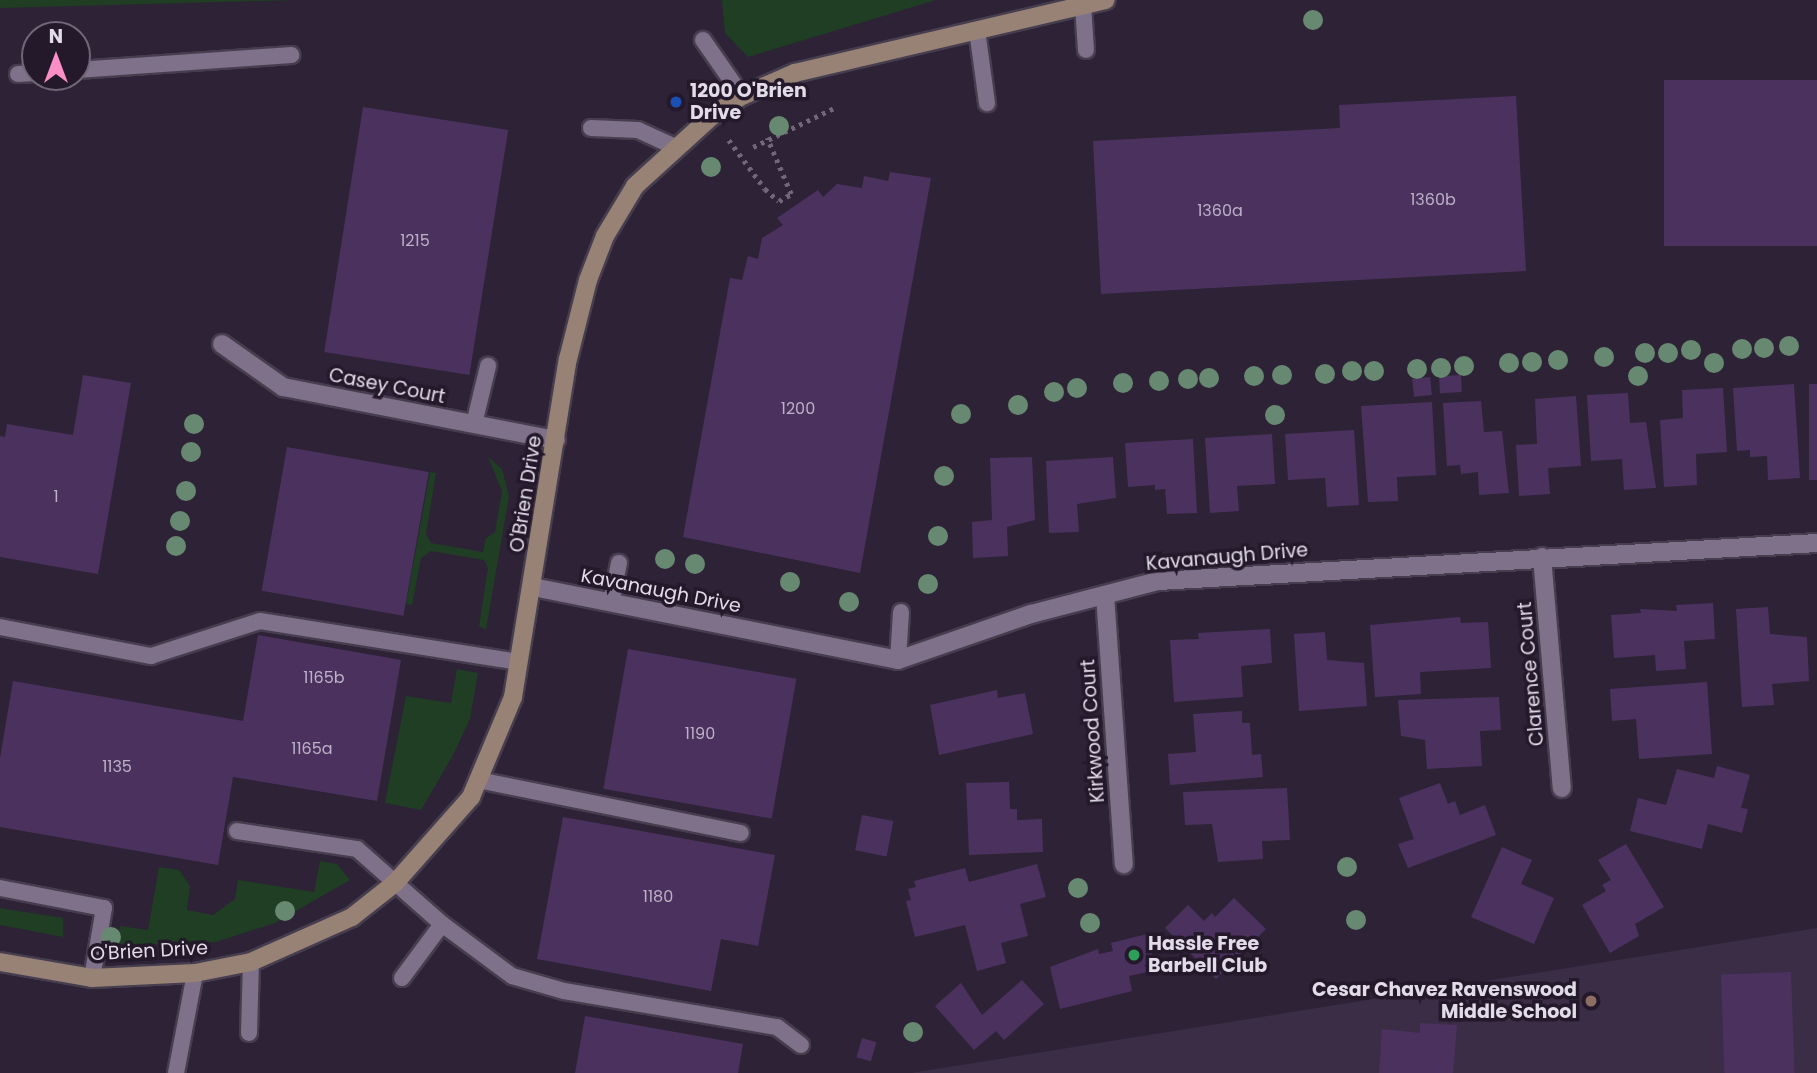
<!DOCTYPE html>
<html>
<head>
<meta charset="utf-8">
<style>
	body { margin:0 }
	#map { position:relative; width:1817px; height:1073px; overflow:hidden; background:#2d2236; font-family:Poppins,sans-serif }
	div>[style] { position:absolute }
	[style*='--x'] { left:calc(var(--x)*1px); top:calc(var(--y)*1px); width:calc(var(--w)*1px); rotate:calc(var(--a)*1deg) }
	.built>* { inset:0; background:#3b2d46 }
	.green>* { inset:0; background:#1f3e24 }
	.building>* { inset:0; background:#4b325e; transform-origin:0 0 }
	.path>* { height:4.5px; margin-top:-2.25px; transform-origin:0; background:repeating-linear-gradient(90deg,#716779 0 3.5px,transparent 0 8.5px) }
	.roads { filter:drop-shadow(2px 0 #463d4e) drop-shadow(-2px 0 #463d4e) drop-shadow(0 2px #463d4e) drop-shadow(0 -2px #463d4e) }
	.lane>* { height:16px; margin:-8px; padding:0 8px; transform-origin:8px; border-radius:8px; background:#7e7189 }
	.street>* { height:18px; margin:-9px; padding:0 9px; transform-origin:9px; border-radius:9px; background:#7e7189 }
	.secondary>* { height:18px; margin:-9px; padding:0 9px; transform-origin:9px; border-radius:9px; background:#978275 }
	.trees>* { width:20px; height:20px; margin:-10px; border-radius:50%; background:#688971 }
	.dots>* { width:19px; height:19px; translate:-50% -50%; box-sizing:border-box; border:4px solid #23192b; border-radius:50% }
	span { translate:-50% -50%; white-space:nowrap; text-align:center; line-height:1.15; -webkit-text-stroke:7px #23192b; paint-order:stroke }
	.number-label { font-size:16px; color:#bcb1c6 }
	.number-label span { -webkit-text-stroke-width:0 }
	.poi-label { font-size:19px; color:#e2dbe8; font-weight:700 }
	.left { translate:0 -50%; text-align:left }
	.right { translate:-100% -50%; text-align:right }
	.street-label { font-size:19px; color:#e2dbe8 }
	.north { position:absolute; left:21px; top:21px; width:70px; height:70px; box-sizing:border-box; background:#23192b; border:2px solid #6f6777; border-radius:50%; rotate:0deg; font-size:19px; font-weight:700; line-height:28px; text-align:center; color:#e2dbe8 }
	.north::after { content:''; display:block; margin:auto; width:24px; height:32px; background:#fb8fc5; clip-path:polygon(50% 0,100% 100%,50% 72%,0 100%) }
</style>
</head>
<body>
<div id="map">
	<div class="built">
		<div style="clip-path:polygon(1817px 928px,1817px 1073px,911px 1073px)"></div>
	</div>
	<div class="green">
		<div style="clip-path:polygon(0 0,296px 0,0 8px)"></div>
		<div style="clip-path:polygon(722px 0,936px 0,748px 57px,725px 33px)"></div>
		<div style="clip-path:polygon(488px 457px,502px 469px,509px 496px,486px 630px,479px 626px,488px 568px,484px 560px,431px 551px,421px 558px,412px 605px,406px 604px,430px 472px,436px 473px,426px 534px,431px 543px,483px 552px,486px 538px,495px 532px,502px 491px)"></div>
		<div style="clip-path:polygon(457px 669px,478px 673px,470px 719px,452px 757px,421px 810px,385px 803px,406px 696px,451px 703px)"></div>
		<div style="clip-path:polygon(320px 861px,337px 864px,350px 880px,275px 923px,216px 942px,116px 946px,120px 926px,148px 930px,159px 867px,179px 870px,190px 886px,187px 910px,213px 915px,235px 899px,238px 880px,314px 892px)"></div>
		<div style="clip-path:polygon(0 908px,63px 918px,63px 937px,0 925px)"></div>
	</div>
	<div class="building">
		<div style="left:1817px;top:80px;width:166px;height:153px;rotate:90deg"></div>
		<div style="clip-path:polygon(1516px 96px,1526px 271px,1101px 294px,1093px 141px,1340px 128px,1339px 105px)"></div>
		<div style="left:363px;top:107px;width:147px;height:248px;rotate:9deg"></div>
		<div style="clip-path:polygon(890px 172px,931px 178px,860px 573px,683px 537px,730px 278px,742px 280px,748px 256px,758px 259px,762px 238px,783px 225px,777px 218px,818px 190px,823px 197px,837px 184px,862px 188px,864px 176px,888px 181px)"></div>
		<div style="clip-path:polygon(83px 375px,131px 383px,98px 574px,0 557px,0 436px,5px 437px,7px 424px,73px 435px)"></div>
		<div style="left:1461px;top:375px;width:17px;height:22px;rotate:87deg"></div>
		<div style="left:1430px;top:377px;width:18px;height:18px;rotate:84deg"></div>
		<div style="clip-path:polygon(1794px 384px,1800px 478px,1768px 480px,1767px 456px,1750px 457px,1750px 450px,1737px 451px,1733px 388px)"></div>
		<div style="left:1809px;top:384px;width:8px;height:96px"></div>
		<div style="clip-path:polygon(1723px 388px,1727px 452px,1696px 454px,1697px 485px,1664px 487px,1660px 420px,1683px 418px,1682px 390px)"></div>
		<div style="clip-path:polygon(1628px 393px,1630px 423px,1646px 422px,1656px 488px,1624px 490px,1622px 459px,1591px 461px,1587px 395px)"></div>
		<div style="clip-path:polygon(1576px 396px,1581px 466px,1548px 468px,1550px 494px,1519px 496px,1516px 445px,1537px 444px,1535px 399px)"></div>
		<div style="clip-path:polygon(1481px 401px,1484px 432px,1502px 431px,1509px 493px,1479px 495px,1478px 472px,1461px 474px,1460px 465px,1447px 466px,1443px 403px)"></div>
		<div style="clip-path:polygon(1432px 402px,1436px 475px,1397px 477px,1398px 501px,1368px 502px,1361px 406px)"></div>
		<div style="clip-path:polygon(1354px 430px,1359px 505px,1327px 507px,1325px 478px,1288px 480px,1285px 434px)"></div>
		<div style="clip-path:polygon(1272px 434px,1275px 484px,1237px 486px,1239px 511px,1210px 513px,1205px 438px)"></div>
		<div style="clip-path:polygon(1193px 439px,1197px 513px,1167px 514px,1165px 489px,1155px 490px,1155px 485px,1128px 487px,1125px 443px)"></div>
		<div style="left:287px;top:447px;width:144px;height:146px;rotate:10deg"></div>
		<div style="clip-path:polygon(1032px 457px,1035px 520px,1007px 527px,1008px 556px,973px 558px,972px 522px,992px 520px,990px 458px)"></div>
		<div style="clip-path:polygon(1113px 457px,1116px 498px,1077px 504px,1079px 532px,1049px 533px,1046px 461px)"></div>
		<div style="clip-path:polygon(1713px 603px,1715px 639px,1684px 641px,1686px 669px,1656px 671px,1655px 655px,1614px 658px,1611px 615px,1641px 613px,1640px 609px,1677px 611px,1676px 605px)"></div>
		<div style="clip-path:polygon(1768px 607px,1770px 634px,1807px 637px,1809px 681px,1772px 684px,1774px 705px,1742px 707px,1736px 609px)"></div>
		<div style="clip-path:polygon(1460px 617px,1461px 623px,1488px 622px,1491px 668px,1420px 672px,1421px 694px,1375px 697px,1370px 625px)"></div>
		<div style="clip-path:polygon(1270px 629px,1272px 663px,1241px 666px,1243px 697px,1174px 702px,1170px 640px,1199px 639px,1198px 633px)"></div>
		<div style="clip-path:polygon(1325px 632px,1327px 660px,1364px 663px,1367px 706px,1299px 711px,1294px 634px)"></div>
		<div style="clip-path:polygon(258px 635px,401px 660px,377px 801px,233px 777px,218px 865px,0 827px,0 758px,13px 681px,243px 721px)"></div>
		<div style="left:628px;top:649px;width:171px;height:142px;rotate:10deg"></div>
		<div style="clip-path:polygon(1707px 682px,1712px 754px,1639px 759px,1636px 719px,1612px 721px,1610px 689px)"></div>
		<div style="clip-path:polygon(997px 690px,998px 698px,1025px 693px,1033px 734px,939px 755px,930px 705px)"></div>
		<div style="clip-path:polygon(1499px 697px,1501px 730px,1480px 731px,1482px 766px,1427px 769px,1425px 740px,1401px 736px,1398px 700px)"></div>
		<div style="clip-path:polygon(1242px 711px,1242px 723px,1250px 723px,1252px 755px,1261px 754px,1263px 777px,1170px 785px,1168px 754px,1196px 752px,1193px 714px)"></div>
		<div style="clip-path:polygon(1717px 766px,1750px 775px,1741px 808px,1748px 809px,1742px 833px,1708px 824px,1702px 849px,1630px 831px,1638px 798px,1666px 805px,1677px 769px,1714px 778px)"></div>
		<div style="clip-path:polygon(1009px 782px,1010px 809px,1017px 809px,1017px 820px,1042px 819px,1043px 852px,969px 855px,966px 783px)"></div>
		<div style="clip-path:polygon(1440px 783px,1448px 804px,1455px 801px,1460px 815px,1485px 805px,1496px 835px,1408px 868px,1398px 844px,1414px 839px,1399px 798px)"></div>
		<div style="clip-path:polygon(1287px 788px,1290px 840px,1262px 841px,1263px 859px,1218px 862px,1212px 824px,1185px 825px,1183px 792px)"></div>
		<div style="left:862px;top:815px;width:32px;height:36px;rotate:11deg"></div>
		<div style="clip-path:polygon(563px 817px,775px 855px,758px 946px,721px 939px,711px 991px,537px 959px)"></div>
		<div style="clip-path:polygon(1626px 844px,1664px 907px,1635px 924px,1639px 936px,1610px 953px,1582px 905px,1606px 891px,1602px 885px,1611px 880px,1598px 860px)"></div>
		<div style="clip-path:polygon(1502px 847px,1532px 860px,1521px 884px,1554px 898px,1534px 944px,1471px 917px)"></div>
		<div style="clip-path:polygon(1037px 864px,1046px 897px,1020px 904px,1028px 936px,1001px 943px,1006px 963px,977px 971px,965px 925px,915px 937px,906px 901px,911px 900px,908px 889px,916px 887px,914px 881px,965px 868px,969px 882px)"></div>
		<div style="clip-path:polygon(1234px 898px,1266px 929px,1216px 979px,1165px 928px,1188px 905px,1204px 921px,1212px 913px,1215px 917px)"></div>
		<div style="clip-path:polygon(1147px 934px,1156px 970px,1129px 976px,1132px 991px,1060px 1009px,1050px 967px,1098px 949px,1099px 954px,1113px 951px,1111px 943px)"></div>
		<div style="left:1791px;top:972px;width:101px;height:70px;rotate:88deg"></div>
		<div style="clip-path:polygon(1022px 980px,1044px 1004px,1004px 1040px,996px 1031px,974px 1050px,935px 1006px,961px 983px,982px 1015px)"></div>
		<div style="clip-path:polygon(585px 1016px,743px 1044px,738px 1073px,575px 1073px)"></div>
		<div style="clip-path:polygon(1420px 1023px,1457px 1025px,1453px 1073px,1379px 1073px,1382px 1029px,1420px 1033px)"></div>
		<div style="left:862px;top:1038px;width:15px;height:20px;rotate:16deg"></div>
	</div>
	<div class="path">
		<div style="--x:729;--y:140;--w:61;--a:53.7"></div>
		<div style="--x:765;--y:189;--w:18;--a:41"></div>
		<div style="--x:779;--y:201;--w:14;--a:-30"></div>
		<div style="--x:791;--y:194;--w:61;--a:-113.2"></div>
		<div style="--x:753;--y:147;--w:90;--a:-25.7"></div>
	</div>
	<div class="roads">
		<div class="lane">
			<div style="--x:1083;--y:5;--w:45;--a:86.2"></div>
			<div style="--x:977;--y:30;--w:74;--a:82.2"></div>
			<div style="--x:703;--y:40;--w:68;--a:55.1"></div>
			<div style="--x:77;--y:70;--w:215;--a:-4"></div>
			<div style="--x:18;--y:74;--w:17;--a:-3"></div>
			<div style="--x:591;--y:128;--w:47;--a:2.4"></div>
			<div style="--x:638;--y:130;--w:41;--a:24.7"></div>
			<div style="--x:474;--y:424;--w:60;--a:-76.4"></div>
			<div style="--x:611;--y:603;--w:41;--a:-78.7"></div>
			<div style="--x:0;--y:627;--w:154;--a:10.9"></div>
			<div style="--x:151;--y:656;--w:114;--a:-17.8"></div>
			<div style="--x:260;--y:621;--w:262;--a:9"></div>
			<div style="--x:898;--y:660;--w:48;--a:-86.4"></div>
			<div style="--x:478;--y:780;--w:268;--a:11.4"></div>
			<div style="--x:237;--y:831;--w:121;--a:8.5"></div>
			<div style="--x:357;--y:849;--w:113;--a:41.4"></div>
			<div style="--x:442;--y:924;--w:87;--a:36.6"></div>
			<div style="--x:512;--y:976;--w:54;--a:16.1"></div>
			<div style="--x:564;--y:991;--w:216;--a:9.6"></div>
			<div style="--x:777;--y:1027;--w:30;--a:37"></div>
			<div style="--x:0;--y:888;--w:106;--a:10.9"></div>
			<div style="--x:104;--y:908;--w:71;--a:99.7"></div>
			<div style="--x:402;--y:978;--w:67;--a:-53.5"></div>
			<div style="--x:249;--y:1033;--w:71;--a:-88.4"></div>
			<div style="--x:176;--y:1073;--w:102;--a:-79.2"></div>
		</div>
		<div class="street">
			<div style="--x:222;--y:344;--w:75;--a:35.2"></div>
			<div style="--x:283;--y:387;--w:278;--a:11"></div>
			<div style="--x:1542;--y:557;--w:232;--a:85.1"></div>
			<div style="--x:533;--y:587;--w:372;--a:11.3"></div>
			<div style="--x:898;--y:660;--w:141;--a:-19.1"></div>
			<div style="--x:1031;--y:614;--w:131;--a:-14.6"></div>
			<div style="--x:1158;--y:581;--w:660;--a:-3.3"></div>
			<div style="--x:1105;--y:595;--w:270;--a:86"></div>
		</div>
		<div class="secondary">
			<div style="--x:0;--y:962;--w:93;--a:9.9"></div>
			<div style="--x:92;--y:978;--w:103;--a:-2.8"></div>
			<div style="--x:195;--y:973;--w:57;--a:-11.1"></div>
			<div style="--x:251;--y:962;--w:111;--a:-24"></div>
			<div style="--x:352;--y:917;--w:55;--a:-38.3"></div>
			<div style="--x:395;--y:883;--w:115;--a:-48.5"></div>
			<div style="--x:471;--y:797;--w:108;--a:-67.2"></div>
			<div style="--x:513;--y:697;--w:342;--a:-80.8"></div>
			<div style="--x:568;--y:359;--w:81;--a:-75.8"></div>
			<div style="--x:588;--y:280;--w:47;--a:-68.9"></div>
			<div style="--x:605;--y:236;--w:58;--a:-59"></div>
			<div style="--x:635;--y:186;--w:104;--a:-42.3"></div>
			<div style="--x:712;--y:116;--w:36;--a:-34"></div>
			<div style="--x:742;--y:96;--w:58;--a:-23.5"></div>
			<div style="--x:795;--y:73;--w:319;--a:-13.2"></div>
		</div>
	</div>
	<div class="trees">
		<div style="left:1313px;top:20px"></div>
		<div style="left:779px;top:126px"></div>
		<div style="left:711px;top:167px"></div>
		<div style="left:1789px;top:346px"></div>
		<div style="left:1764px;top:348px"></div>
		<div style="left:1742px;top:349px"></div>
		<div style="left:1691px;top:350px"></div>
		<div style="left:1645px;top:353px"></div>
		<div style="left:1668px;top:353px"></div>
		<div style="left:1604px;top:357px"></div>
		<div style="left:1558px;top:360px"></div>
		<div style="left:1532px;top:362px"></div>
		<div style="left:1509px;top:363px"></div>
		<div style="left:1714px;top:363px"></div>
		<div style="left:1464px;top:366px"></div>
		<div style="left:1441px;top:368px"></div>
		<div style="left:1417px;top:369px"></div>
		<div style="left:1352px;top:371px"></div>
		<div style="left:1374px;top:371px"></div>
		<div style="left:1325px;top:374px"></div>
		<div style="left:1282px;top:375px"></div>
		<div style="left:1254px;top:376px"></div>
		<div style="left:1638px;top:376px"></div>
		<div style="left:1209px;top:378px"></div>
		<div style="left:1188px;top:379px"></div>
		<div style="left:1159px;top:381px"></div>
		<div style="left:1123px;top:383px"></div>
		<div style="left:1077px;top:388px"></div>
		<div style="left:1054px;top:392px"></div>
		<div style="left:1018px;top:405px"></div>
		<div style="left:961px;top:414px"></div>
		<div style="left:1275px;top:415px"></div>
		<div style="left:194px;top:424px"></div>
		<div style="left:191px;top:452px"></div>
		<div style="left:944px;top:476px"></div>
		<div style="left:186px;top:491px"></div>
		<div style="left:180px;top:521px"></div>
		<div style="left:938px;top:536px"></div>
		<div style="left:176px;top:546px"></div>
		<div style="left:665px;top:559px"></div>
		<div style="left:695px;top:564px"></div>
		<div style="left:790px;top:582px"></div>
		<div style="left:928px;top:584px"></div>
		<div style="left:849px;top:602px"></div>
		<div style="left:1347px;top:867px"></div>
		<div style="left:1078px;top:888px"></div>
		<div style="left:285px;top:911px"></div>
		<div style="left:1356px;top:920px"></div>
		<div style="left:1090px;top:923px"></div>
		<div style="left:111px;top:937px"></div>
		<div style="left:913px;top:1032px"></div>
	</div>
	<div class="dots">
		<div style="left:676px;top:102px;background:#1a4fb4"></div>
		<div style="left:1134px;top:955px;background:#2e9e5b"></div>
		<div style="left:1591px;top:1001px;background:#8d6e63"></div>
	</div>
	<div class="number-label">
		<span style="left:1433px;top:200px">1360b</span>
		<span style="left:1220px;top:211px">1360a</span>
		<span style="left:415px;top:241px">1215</span>
		<span style="left:798px;top:409px">1200</span>
		<span style="left:56px;top:497px">1</span>
		<span style="left:324px;top:678px">1165b</span>
		<span style="left:700px;top:734px">1190</span>
		<span style="left:312px;top:749px">1165a</span>
		<span style="left:117px;top:767px">1135</span>
		<span style="left:658px;top:897px">1180</span>
	</div>
	<div class="poi-label">
		<span class="left" style="left:690px;top:102px">1200 O'Brien<br>Drive</span>
		<span class="left" style="left:1148px;top:955px">Hassle Free<br>Barbell Club</span>
		<span class="right" style="left:1577px;top:1001px">Cesar Chavez Ravenswood<br>Middle School</span>
	</div>
	<div class="street-label">
		<span style="left:387px;top:386px;rotate:11deg">Casey Court</span>
		<span style="left:526px;top:494px;rotate:-81deg">O'Brien Drive</span>
		<span style="left:1227px;top:557px;rotate:-5deg">Kavanaugh Drive</span>
		<span style="left:661px;top:591px;rotate:11deg">Kavanaugh Drive</span>
		<span style="left:1531px;top:674px;rotate:-95deg">Clarence Court</span>
		<span style="left:1093px;top:731px;rotate:-94deg">Kirkwood Court</span>
		<span style="left:149px;top:951px;rotate:-3deg">O'Brien Drive</span>
	</div>
	<div class="north">N</div>
</div>
</body>
</html>
